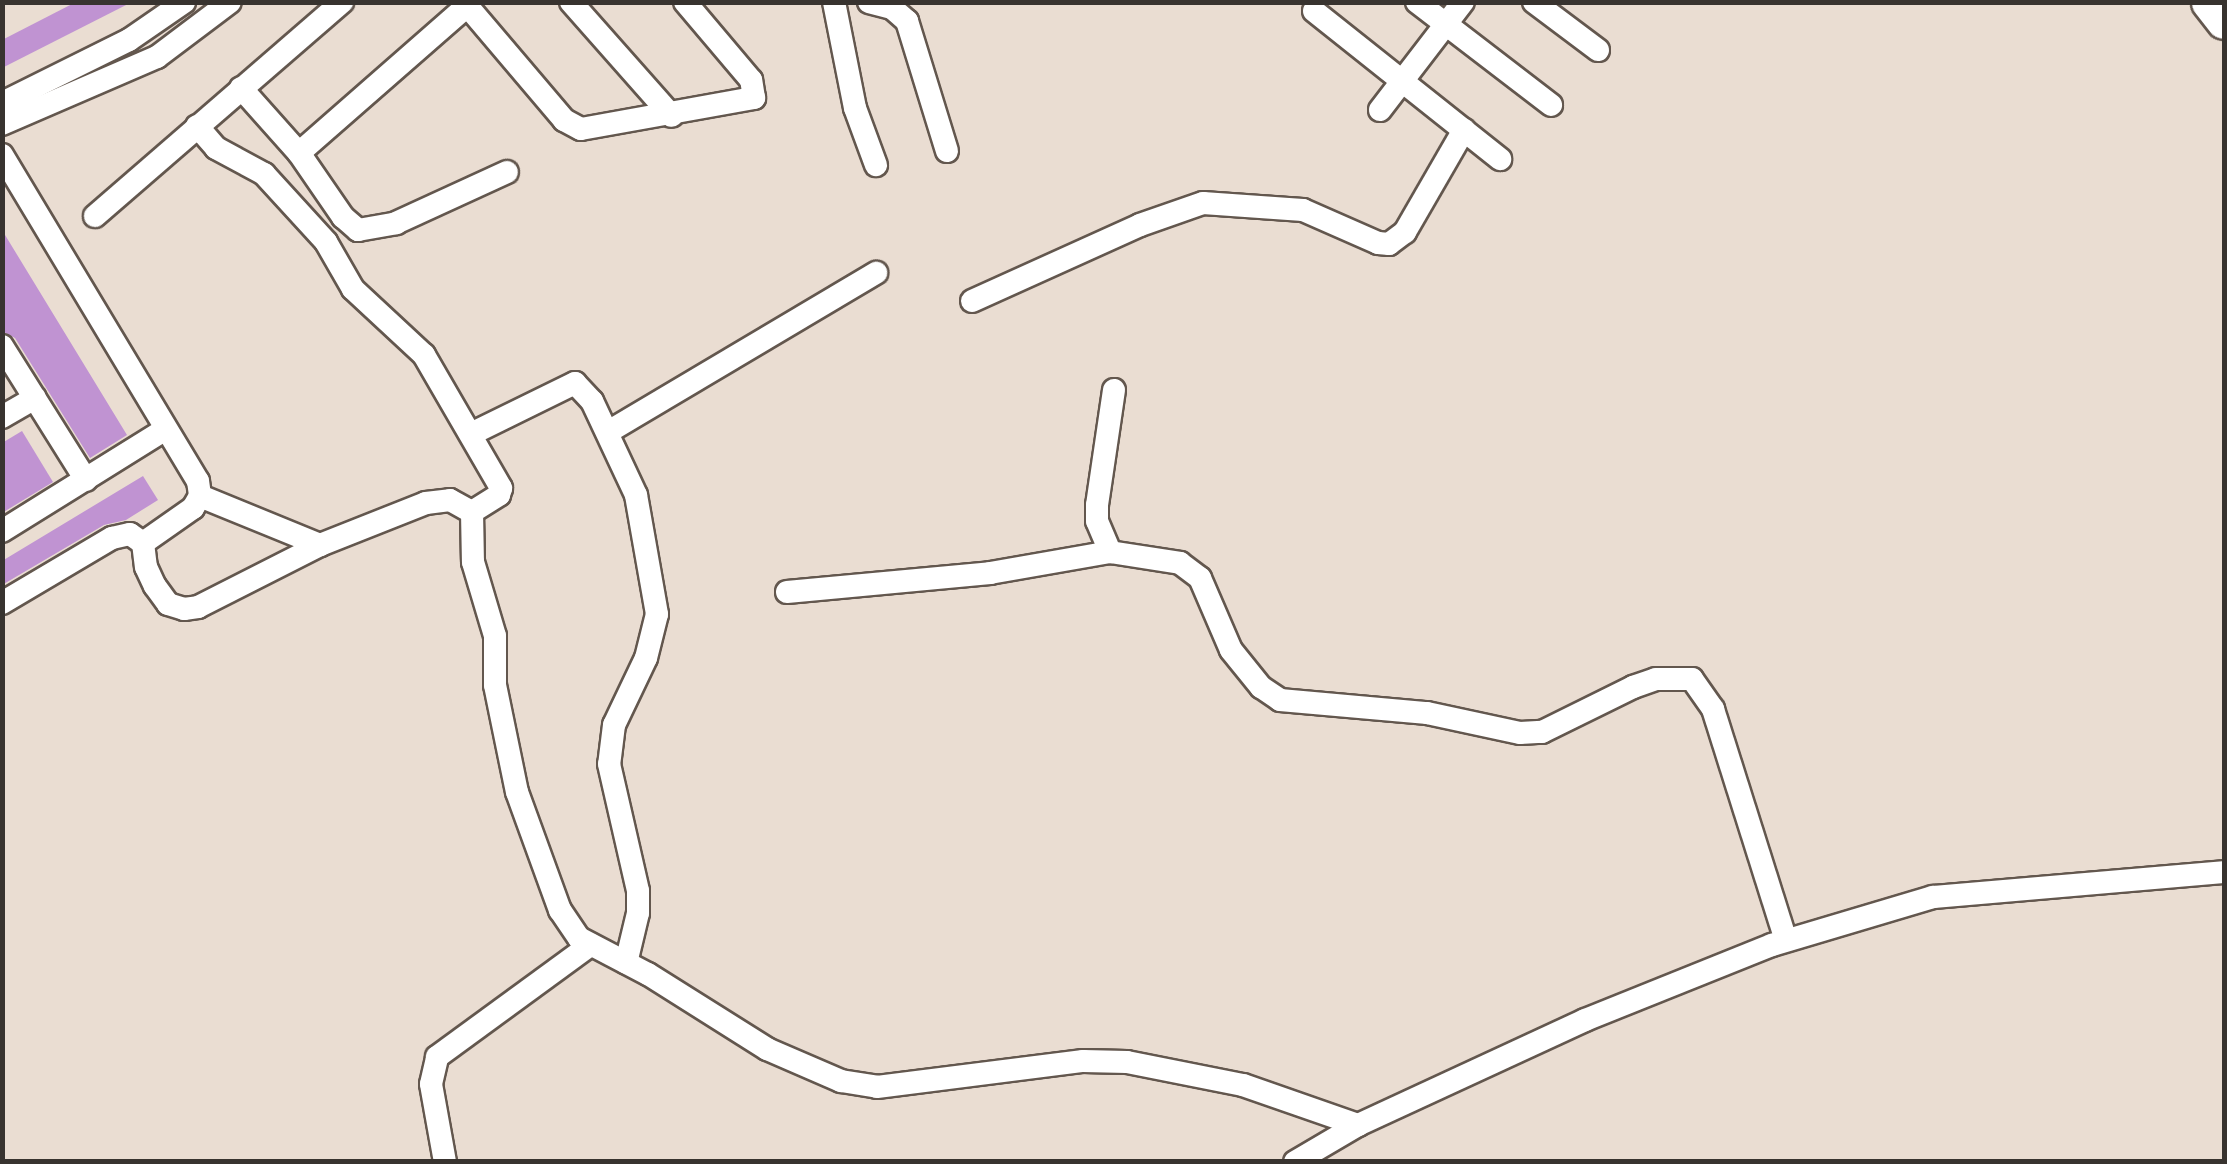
<!DOCTYPE html>
<html>
<head>
<meta charset="utf-8">
<style>
	body { margin:0 }
	#map { position:relative; width:2227px; height:1164px; overflow:hidden; background:#eaddd2; font-family:"Titillium Web",sans-serif }
	div>[style] { position:absolute }
	[style*='--x'] { left:calc(var(--x)*1px); top:calc(var(--y)*1px); width:calc(var(--w)*1px); rotate:calc(var(--a)*1deg) }
	.building>* { inset:0; background:#c093d2 }
	.roads { filter:drop-shadow(2px 0 #63574e) drop-shadow(-2px 0 #63574e) drop-shadow(0 2px #63574e) drop-shadow(0 -2px #63574e) }
	.minor>* { height:22px; margin:-11px; padding:0 11px; transform-origin:11px; border-radius:11px; background:#fff }
	.primary>* { height:35px; margin:-17.5px; padding:0 17.5px; transform-origin:17.5px; border-radius:17.5px; background:#fff }
	span { translate:-50% -50%; white-space:nowrap; text-align:center; line-height:1.15; -webkit-text-stroke:10px #fff; paint-order:stroke }
	.frame { position:absolute; inset:0; border:5px solid #38332f; pointer-events:none }
</style>
</head>
<body>
<div id="map">
	<div class="building">
		<div style="clip-path:polygon(76px 2px,132px 2px,2px 68px,2px 40px)"></div>
		<div style="clip-path:polygon(2px 230px,127px 435px,90px 458px,15px 338px,2px 331px)"></div>
		<div style="clip-path:polygon(22px 431px,53px 482px,2px 513px,2px 443px)"></div>
		<div style="clip-path:polygon(143px 476px,158px 500px,126px 520px,104px 525px,2px 585px,2px 561px)"></div>
	</div>
	<div class="roads">
		<div class="minor">
			<div style="--x:464;--y:2;--w:155;--a:49.7"></div>
			<div style="--x:564;--y:120;--w:19;--a:28"></div>
			<div style="--x:581;--y:129;--w:176;--a:-10.2"></div>
			<div style="--x:754;--y:98;--w:18;--a:-99"></div>
			<div style="--x:751;--y:80;--w:102;--a:-130.2"></div>
			<div style="--x:571;--y:2;--w:152;--a:48.5"></div>
			<div style="--x:834;--y:2;--w:108;--a:78.8"></div>
			<div style="--x:855;--y:108;--w:61;--a:69.8"></div>
			<div style="--x:869;--y:2;--w:24;--a:15"></div>
			<div style="--x:892;--y:8;--w:20;--a:41"></div>
			<div style="--x:907;--y:21;--w:136;--a:72.9"></div>
			<div style="--x:1417;--y:2;--w:169;--a:37.5"></div>
			<div style="--x:1534;--y:2;--w:80;--a:36.9"></div>
			<div style="--x:1314;--y:11;--w:238;--a:38.5"></div>
			<div style="--x:241;--y:88;--w:87;--a:48.3"></div>
			<div style="--x:299;--y:153;--w:223;--a:-41.2"></div>
			<div style="--x:2;--y:103;--w:142;--a:-26.4"></div>
			<div style="--x:129;--y:40;--w:67;--a:-34.6"></div>
			<div style="--x:1380;--y:110;--w:136;--a:-52.5"></div>
			<div style="--x:2;--y:124;--w:169;--a:-23.4"></div>
			<div style="--x:157;--y:57;--w:91;--a:-37"></div>
			<div style="--x:197;--y:126;--w:29;--a:49"></div>
			<div style="--x:216;--y:148;--w:55;--a:28.4"></div>
			<div style="--x:264;--y:174;--w:92;--a:47.6"></div>
			<div style="--x:326;--y:242;--w:54;--a:60.1"></div>
			<div style="--x:353;--y:289;--w:97;--a:42.9"></div>
			<div style="--x:424;--y:355;--w:154;--a:59.9"></div>
			<div style="--x:501;--y:488;--w:7;--a:106"></div>
			<div style="--x:499;--y:495;--w:32;--a:148"></div>
			<div style="--x:472;--y:512;--w:50;--a:88.9"></div>
			<div style="--x:473;--y:562;--w:77;--a:73.4"></div>
			<div style="--x:495;--y:636;--w:49;--a:90"></div>
			<div style="--x:495;--y:685;--w:109;--a:78.4"></div>
			<div style="--x:517;--y:792;--w:126;--a:70"></div>
			<div style="--x:560;--y:910;--w:34;--a:56"></div>
			<div style="--x:579;--y:938;--w:78;--a:27.6"></div>
			<div style="--x:648;--y:974;--w:141;--a:32.2"></div>
			<div style="--x:767;--y:1049;--w:81;--a:23.4"></div>
			<div style="--x:841;--y:1081;--w:36;--a:9"></div>
			<div style="--x:877;--y:1087;--w:208;--a:-7.2"></div>
			<div style="--x:1083;--y:1061;--w:44;--a:1.3"></div>
			<div style="--x:1127;--y:1062;--w:118;--a:11.2"></div>
			<div style="--x:1243;--y:1085;--w:122;--a:19.2"></div>
			<div style="--x:299;--y:153;--w:78;--a:55.5"></div>
			<div style="--x:343;--y:217;--w:20;--a:41"></div>
			<div style="--x:358;--y:230;--w:39;--a:-10"></div>
			<div style="--x:396;--y:223;--w:122;--a:-24.7"></div>
			<div style="--x:2;--y:155;--w:380;--a:59"></div>
			<div style="--x:198;--y:481;--w:15;--a:82"></div>
			<div style="--x:200;--y:496;--w:130;--a:22.2"></div>
			<div style="--x:320;--y:545;--w:114;--a:-21.6"></div>
			<div style="--x:426;--y:503;--w:24;--a:-7"></div>
			<div style="--x:450;--y:500;--w:25;--a:29"></div>
			<div style="--x:95;--y:216;--w:327;--a:-40.9"></div>
			<div style="--x:972;--y:301;--w:184;--a:-24.3"></div>
			<div style="--x:1140;--y:225;--w:67;--a:-19.2"></div>
			<div style="--x:1203;--y:203;--w:100;--a:4"></div>
			<div style="--x:1303;--y:210;--w:82;--a:23.7"></div>
			<div style="--x:1378;--y:243;--w:11;--a:5"></div>
			<div style="--x:1389;--y:244;--w:20;--a:-37"></div>
			<div style="--x:1405;--y:232;--w:118;--a:-60"></div>
			<div style="--x:2;--y:346;--w:158;--a:57.9"></div>
			<div style="--x:1114;--y:390;--w:116;--a:98.4"></div>
			<div style="--x:1097;--y:505;--w:16;--a:90"></div>
			<div style="--x:1097;--y:521;--w:34;--a:67"></div>
			<div style="--x:1110;--y:552;--w:71;--a:8.9"></div>
			<div style="--x:1180;--y:563;--w:25;--a:37"></div>
			<div style="--x:1200;--y:578;--w:78;--a:66.7"></div>
			<div style="--x:1231;--y:650;--w:48;--a:51"></div>
			<div style="--x:1261;--y:687;--w:23;--a:34"></div>
			<div style="--x:1280;--y:700;--w:148;--a:5.1"></div>
			<div style="--x:1427;--y:713;--w:95;--a:12.1"></div>
			<div style="--x:1520;--y:733;--w:22;--a:-3"></div>
			<div style="--x:1542;--y:732;--w:102;--a:-26.3"></div>
			<div style="--x:1633;--y:687;--w:24;--a:-19"></div>
			<div style="--x:1656;--y:679;--w:36;--a:0"></div>
			<div style="--x:1692;--y:679;--w:37;--a:55"></div>
			<div style="--x:1713;--y:709;--w:242;--a:72.5"></div>
			<div style="--x:2;--y:417;--w:38;--a:-30"></div>
			<div style="--x:608;--y:432;--w:312;--a:-30.7"></div>
			<div style="--x:471;--y:434;--w:116;--a:-26.1"></div>
			<div style="--x:575;--y:383;--w:25;--a:47"></div>
			<div style="--x:592;--y:401;--w:104;--a:64.9"></div>
			<div style="--x:636;--y:495;--w:121;--a:80"></div>
			<div style="--x:657;--y:614;--w:45;--a:104"></div>
			<div style="--x:646;--y:658;--w:74;--a:115.5"></div>
			<div style="--x:614;--y:725;--w:39;--a:97"></div>
			<div style="--x:609;--y:764;--w:130;--a:77.1"></div>
			<div style="--x:638;--y:891;--w:22;--a:90"></div>
			<div style="--x:638;--y:913;--w:51;--a:103.5"></div>
			<div style="--x:2;--y:531;--w:193;--a:-31.9"></div>
			<div style="--x:143;--y:543;--w:24;--a:83"></div>
			<div style="--x:146;--y:567;--w:21;--a:65"></div>
			<div style="--x:155;--y:586;--w:22;--a:54"></div>
			<div style="--x:168;--y:604;--w:17;--a:17"></div>
			<div style="--x:184;--y:609;--w:14;--a:-8"></div>
			<div style="--x:198;--y:607;--w:137;--a:-26.9"></div>
			<div style="--x:787;--y:592;--w:204;--a:-5.3"></div>
			<div style="--x:990;--y:573;--w:122;--a:-9.9"></div>
			<div style="--x:2;--y:603;--w:128;--a:-30.6"></div>
			<div style="--x:112;--y:538;--w:18;--a:-13"></div>
			<div style="--x:130;--y:534;--w:16;--a:35"></div>
			<div style="--x:143;--y:543;--w:61;--a:-35"></div>
			<div style="--x:193;--y:508;--w:14;--a:-60"></div>
			<div style="--x:445;--y:1162;--w:79;--a:-100.2"></div>
			<div style="--x:431;--y:1084;--w:28;--a:-77"></div>
			<div style="--x:437;--y:1057;--w:190;--a:-36.2"></div>
			<div style="--x:1295;--y:1162;--w:73;--a:-30.4"></div>
			<div style="--x:1358;--y:1125;--w:250;--a:-24.8"></div>
			<div style="--x:1585;--y:1020;--w:201;--a:-21.9"></div>
			<div style="--x:1772;--y:945;--w:168;--a:-16.6"></div>
			<div style="--x:1933;--y:897;--w:292;--a:-4.9"></div>
		</div>
		<div class="primary">
			<div style="--x:2209;--y:2;--w:24;--a:52"></div>
		</div>
	</div>
	<div class="frame"></div>
</div>
</body>
</html>
